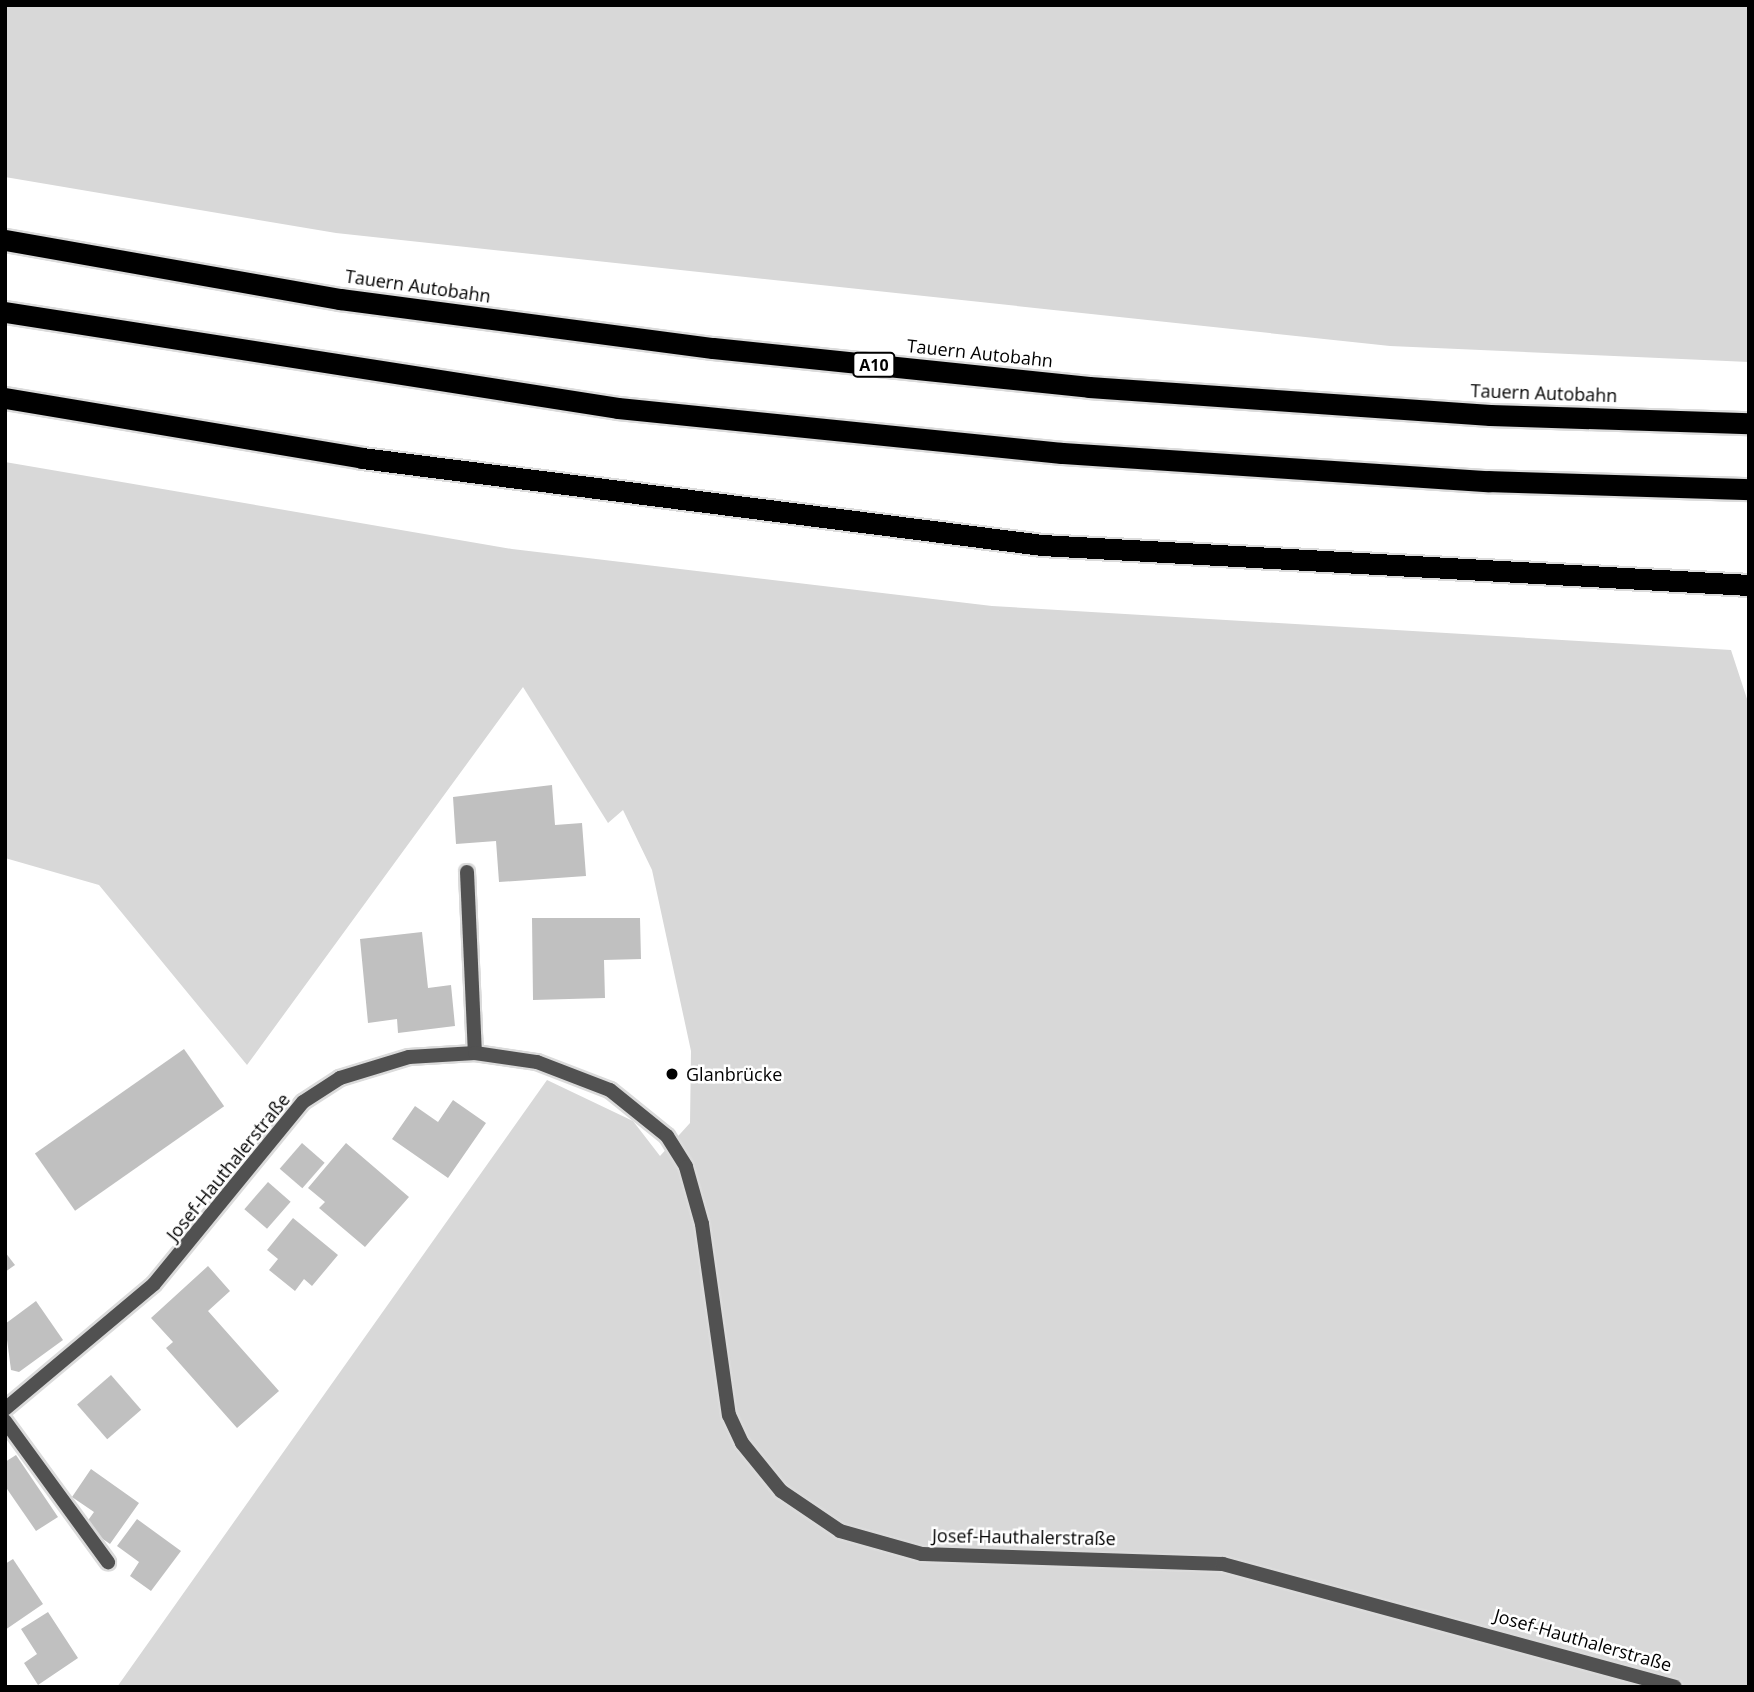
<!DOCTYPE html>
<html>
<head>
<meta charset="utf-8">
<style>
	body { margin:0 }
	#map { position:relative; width:1754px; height:1692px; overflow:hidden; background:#fff; font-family:"Open Sans",sans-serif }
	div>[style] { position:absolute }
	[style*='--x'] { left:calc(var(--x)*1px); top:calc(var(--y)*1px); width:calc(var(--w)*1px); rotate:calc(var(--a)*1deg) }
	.green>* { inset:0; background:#d8d8d8 }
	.building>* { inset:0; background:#c0c0c0; transform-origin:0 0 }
	.roads { filter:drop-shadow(2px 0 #dbdbdb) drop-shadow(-2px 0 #dbdbdb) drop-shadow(0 2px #dbdbdb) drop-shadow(0 -2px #dbdbdb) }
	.lane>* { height:14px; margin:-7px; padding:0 7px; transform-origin:7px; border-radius:7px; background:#515151 }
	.street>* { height:14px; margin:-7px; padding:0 7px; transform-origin:7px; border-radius:7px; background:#515151 }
	.highway>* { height:21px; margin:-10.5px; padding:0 10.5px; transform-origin:10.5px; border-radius:10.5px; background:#000 }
	.dots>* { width:19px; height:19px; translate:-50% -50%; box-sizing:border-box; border:4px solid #fff; border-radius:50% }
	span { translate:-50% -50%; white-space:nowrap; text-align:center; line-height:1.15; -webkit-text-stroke:5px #fff; paint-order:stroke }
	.shield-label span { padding:2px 5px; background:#fff; border:2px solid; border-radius:5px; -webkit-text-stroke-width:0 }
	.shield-label { font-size:16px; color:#000; font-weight:700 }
	.street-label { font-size:18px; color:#000 }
	.poi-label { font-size:18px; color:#000 }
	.left { translate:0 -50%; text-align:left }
	.frame { position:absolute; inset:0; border:7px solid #000; pointer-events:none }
</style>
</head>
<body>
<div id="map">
	<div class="green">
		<div style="clip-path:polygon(5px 5px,1749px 5px,1749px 362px,1390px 346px,336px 233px,5px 177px)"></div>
		<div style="clip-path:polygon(5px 462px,512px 549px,992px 606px,1731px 650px,1749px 705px,1749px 1687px,117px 1687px,547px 1080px,633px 1121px,660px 1156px,690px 1123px,691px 1051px,652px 870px,623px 810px,608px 823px,523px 687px,247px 1065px,99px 885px,5px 858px)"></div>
	</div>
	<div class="building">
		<div style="clip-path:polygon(552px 785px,555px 825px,582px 823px,586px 876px,499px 882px,496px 841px,456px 844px,453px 797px)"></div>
		<div style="clip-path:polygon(532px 918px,640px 918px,641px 959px,604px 960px,605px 998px,533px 1000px)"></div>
		<div style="clip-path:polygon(422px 932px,428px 988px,451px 985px,455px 1026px,398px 1033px,397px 1019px,368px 1023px,360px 939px)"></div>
		<div style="left:184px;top:1049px;width:70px;height:182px;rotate:55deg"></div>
		<div style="clip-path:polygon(453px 1100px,486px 1123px,448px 1178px,392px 1139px,415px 1106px,438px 1122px)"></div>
		<div style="left:302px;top:1143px;width:30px;height:34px;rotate:41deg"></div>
		<div style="clip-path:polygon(346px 1143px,409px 1197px,365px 1247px,319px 1208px,325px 1202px,308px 1188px)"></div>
		<div style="left:268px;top:1182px;width:30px;height:36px;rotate:41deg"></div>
		<div style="clip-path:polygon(293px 1218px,338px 1255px,312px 1286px,304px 1279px,295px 1291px,269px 1270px,278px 1259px,267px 1250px)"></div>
		<div style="clip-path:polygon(5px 1252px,15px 1265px,5px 1272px)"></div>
		<div style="clip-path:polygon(208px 1266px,230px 1291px,208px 1311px,279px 1391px,237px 1428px,166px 1348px,173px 1342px,151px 1318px)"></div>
		<div style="clip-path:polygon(36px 1301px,63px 1340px,19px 1372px,11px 1370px,5px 1324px)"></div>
		<div style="left:111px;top:1375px;width:46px;height:45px;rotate:49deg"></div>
		<div style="clip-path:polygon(16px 1455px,58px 1517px,36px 1531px,5px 1486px,5px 1462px)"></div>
		<div style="clip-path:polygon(91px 1469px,139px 1503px,110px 1544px,84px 1526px,94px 1512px,72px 1497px)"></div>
		<div style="clip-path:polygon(137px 1519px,181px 1551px,151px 1591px,130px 1576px,139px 1562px,117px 1546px)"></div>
		<div style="clip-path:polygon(13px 1559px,43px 1604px,5px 1630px,5px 1564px)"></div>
		<div style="clip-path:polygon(48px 1612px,78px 1658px,38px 1685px,24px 1663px,37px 1654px,21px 1629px)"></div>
	</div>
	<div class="roads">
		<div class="lane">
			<div style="--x:5;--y:1421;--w:175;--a:53.9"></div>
		</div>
		<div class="street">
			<div style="--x:467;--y:872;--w:181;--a:87.5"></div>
			<div style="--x:5;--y:1409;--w:194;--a:-40"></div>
			<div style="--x:154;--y:1284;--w:235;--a:-50.7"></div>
			<div style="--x:303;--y:1102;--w:44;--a:-33"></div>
			<div style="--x:340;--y:1078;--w:72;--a:-16.9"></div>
			<div style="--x:409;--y:1057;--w:66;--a:-3.5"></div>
			<div style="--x:475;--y:1053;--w:63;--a:8.3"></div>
			<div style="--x:537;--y:1062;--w:78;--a:21"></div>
			<div style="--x:610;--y:1090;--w:73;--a:38.9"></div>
			<div style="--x:667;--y:1136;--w:36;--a:58"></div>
			<div style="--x:686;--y:1167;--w:59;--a:74.3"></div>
			<div style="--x:702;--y:1224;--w:193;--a:82"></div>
			<div style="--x:729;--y:1415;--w:31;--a:65"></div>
			<div style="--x:742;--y:1443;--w:62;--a:50.9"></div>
			<div style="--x:781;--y:1491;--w:71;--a:34.1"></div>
			<div style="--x:840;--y:1531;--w:85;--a:15.7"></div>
			<div style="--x:922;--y:1554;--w:301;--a:1.9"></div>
			<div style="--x:1223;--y:1564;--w:468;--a:15.2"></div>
		</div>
		<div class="highway">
			<div style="--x:5;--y:240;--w:340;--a:10"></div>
			<div style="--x:340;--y:299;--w:376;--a:7.5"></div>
			<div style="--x:713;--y:348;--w:378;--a:5.9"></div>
			<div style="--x:1089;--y:387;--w:402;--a:4"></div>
			<div style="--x:1490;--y:415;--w:259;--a:1.8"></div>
			<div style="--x:5;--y:312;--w:620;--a:8.9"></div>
			<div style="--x:618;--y:408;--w:446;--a:5.8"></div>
			<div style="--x:1062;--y:453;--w:427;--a:3.8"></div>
			<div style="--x:1488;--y:481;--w:261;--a:1.8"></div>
			<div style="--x:5;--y:398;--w:362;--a:9.5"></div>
			<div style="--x:362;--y:458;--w:686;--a:7.29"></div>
			<div style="--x:1042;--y:545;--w:708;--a:3.24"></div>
		</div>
	</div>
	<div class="dots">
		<div style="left:672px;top:1074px;background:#000"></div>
	</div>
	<div class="shield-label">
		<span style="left:874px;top:365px">A10</span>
	</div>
	<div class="street-label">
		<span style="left:418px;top:286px;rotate:8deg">Tauern Autobahn</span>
		<span style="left:980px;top:353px;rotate:6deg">Tauern Autobahn</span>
		<span style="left:1544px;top:393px;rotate:2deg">Tauern Autobahn</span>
		<span style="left:228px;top:1167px;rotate:-51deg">Josef-Hauthalerstraße</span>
		<span style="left:1024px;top:1537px;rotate:1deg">Josef-Hauthalerstraße</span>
		<span style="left:1583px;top:1640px;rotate:16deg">Josef-Hauthalerstraße</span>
	</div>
	<div class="poi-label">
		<span class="left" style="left:686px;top:1074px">Glanbrücke</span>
	</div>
	<div class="frame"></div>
</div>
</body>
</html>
